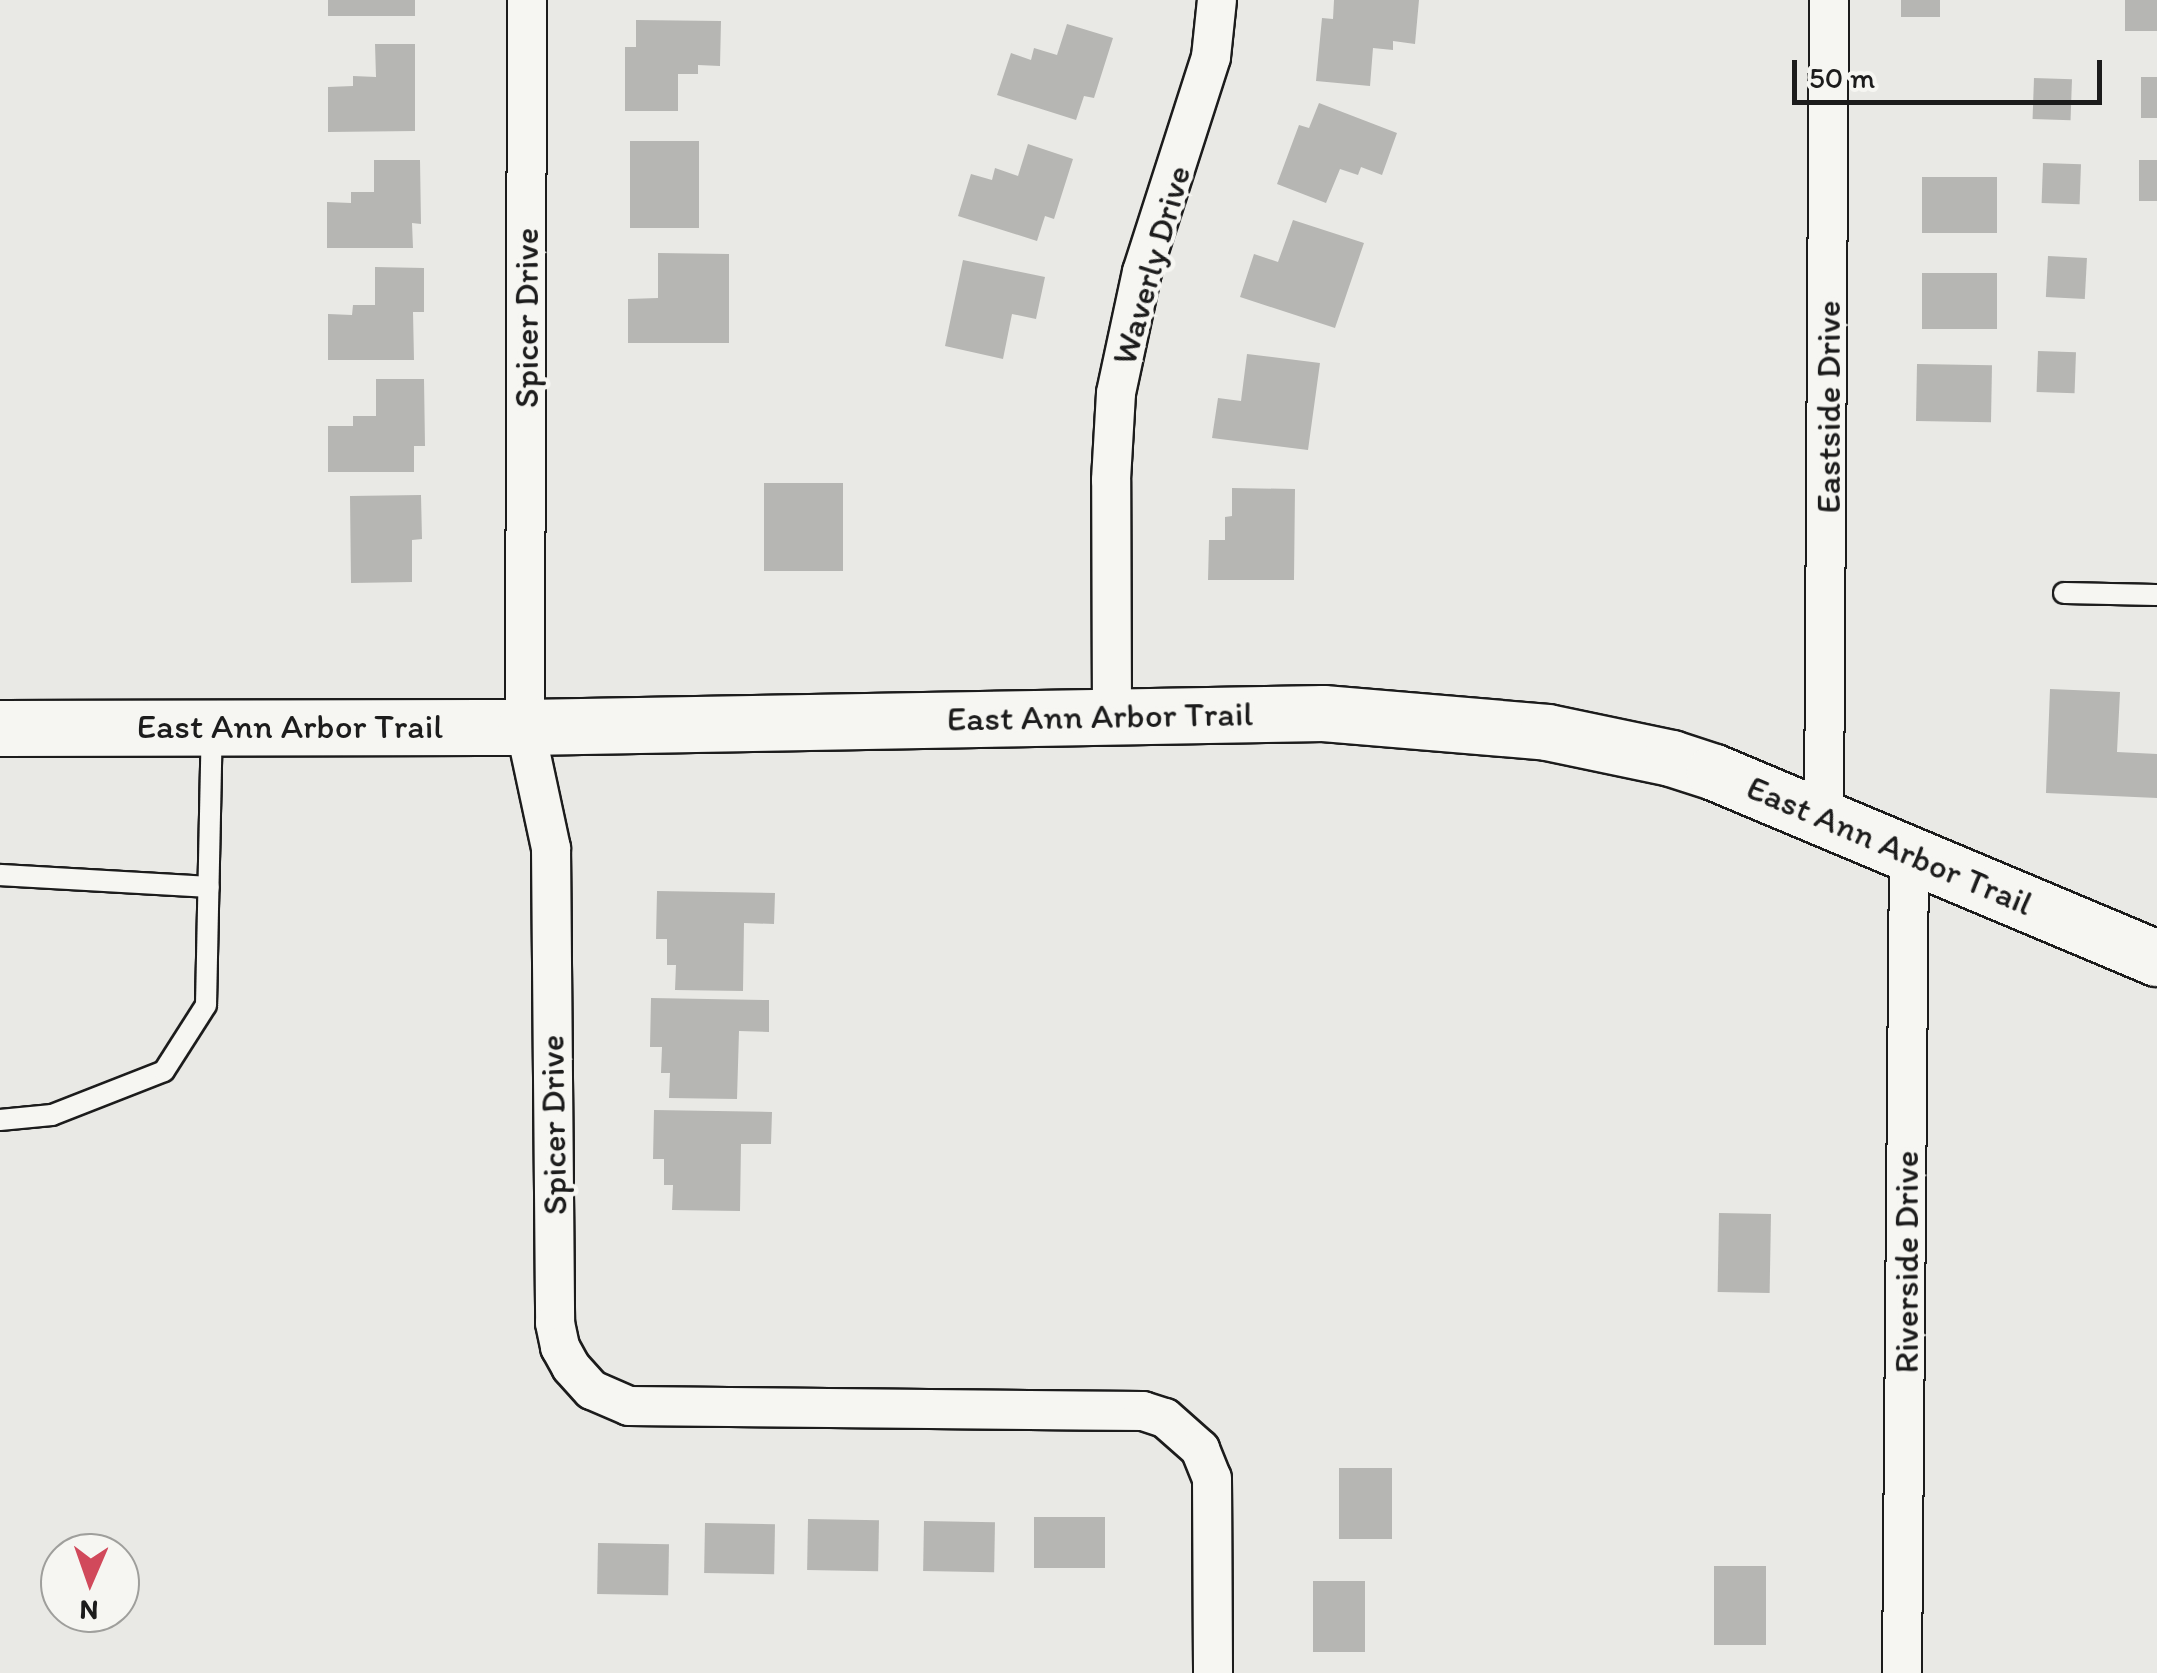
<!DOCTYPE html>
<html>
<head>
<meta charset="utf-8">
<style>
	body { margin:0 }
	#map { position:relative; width:2157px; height:1673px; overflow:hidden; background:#e9e9e5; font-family:Itim,sans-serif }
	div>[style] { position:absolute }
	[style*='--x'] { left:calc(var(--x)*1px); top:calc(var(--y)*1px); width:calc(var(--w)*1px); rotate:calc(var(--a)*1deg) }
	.building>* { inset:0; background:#b6b6b3; transform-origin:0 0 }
	.roads { filter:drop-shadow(2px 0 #1c1c1c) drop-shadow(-2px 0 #1c1c1c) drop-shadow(0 2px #1c1c1c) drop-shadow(0 -2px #1c1c1c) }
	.lane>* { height:20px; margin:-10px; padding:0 10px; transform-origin:10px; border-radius:10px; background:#f6f6f2 }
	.street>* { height:38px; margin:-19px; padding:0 19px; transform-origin:19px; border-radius:19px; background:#f6f6f2 }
	.secondary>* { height:55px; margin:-27.5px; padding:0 27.5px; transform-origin:27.5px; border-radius:27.5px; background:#f6f6f2 }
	span { translate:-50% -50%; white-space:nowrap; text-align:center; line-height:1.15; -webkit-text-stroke:9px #f6f6f2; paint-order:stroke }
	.street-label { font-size:35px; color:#1c1c1c }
	.north { position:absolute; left:40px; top:1533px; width:100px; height:100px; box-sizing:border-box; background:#f6f6f2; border:2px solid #9f9f9c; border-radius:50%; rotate:182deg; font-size:28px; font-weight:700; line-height:40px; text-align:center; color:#1c1c1c }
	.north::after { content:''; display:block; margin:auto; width:35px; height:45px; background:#d1495b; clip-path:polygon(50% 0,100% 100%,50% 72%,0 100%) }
	.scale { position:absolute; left:1792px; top:60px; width:310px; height:45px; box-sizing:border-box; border:5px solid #1c1c1c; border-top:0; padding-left:12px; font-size:30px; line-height:35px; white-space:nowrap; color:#1c1c1c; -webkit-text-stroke:8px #f6f6f2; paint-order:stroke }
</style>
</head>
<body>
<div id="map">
	<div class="building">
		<div style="left:328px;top:0;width:87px;height:16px"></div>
		<div style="clip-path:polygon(1334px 0,1419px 0,1415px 44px,1393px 41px,1393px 50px,1373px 48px,1370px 86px,1316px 81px,1322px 18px,1333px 19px)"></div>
		<div style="left:1901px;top:0;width:39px;height:17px"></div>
		<div style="left:2125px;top:0;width:32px;height:31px"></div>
		<div style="clip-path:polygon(636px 20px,721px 21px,720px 66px,698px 65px,698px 74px,678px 74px,678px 111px,625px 111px,625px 47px,636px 47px)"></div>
		<div style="clip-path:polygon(1067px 24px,1113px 38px,1094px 98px,1084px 96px,1076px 120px,997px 95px,1011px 53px,1031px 60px,1034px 48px,1057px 55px)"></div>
		<div style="clip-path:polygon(375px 44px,415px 44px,415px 131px,328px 132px,328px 87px,353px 86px,353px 76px,376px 77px)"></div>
		<div style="left:2141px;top:77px;width:16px;height:41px"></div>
		<div style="left:2034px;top:78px;width:38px;height:41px;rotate:2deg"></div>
		<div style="clip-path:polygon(1319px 103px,1397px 133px,1382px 175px,1361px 167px,1358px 175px,1340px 169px,1326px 203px,1277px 184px,1299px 125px,1309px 128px)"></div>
		<div style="left:630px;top:141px;width:69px;height:87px"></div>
		<div style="clip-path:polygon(1028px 144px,1073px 159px,1054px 219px,1045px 216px,1037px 241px,958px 216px,971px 174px,992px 180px,995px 168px,1018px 176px)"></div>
		<div style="clip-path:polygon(374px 160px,420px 160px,421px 224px,412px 223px,413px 248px,327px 248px,327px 202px,351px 203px,351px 192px,374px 192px)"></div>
		<div style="left:2139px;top:160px;width:18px;height:41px"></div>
		<div style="left:2043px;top:163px;width:38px;height:40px;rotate:2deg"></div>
		<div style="left:1922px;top:177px;width:75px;height:56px"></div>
		<div style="clip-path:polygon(1293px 220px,1364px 243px,1335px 328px,1240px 297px,1254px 254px,1278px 262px)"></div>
		<div style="clip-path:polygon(658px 253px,729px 254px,729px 343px,628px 343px,628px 299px,658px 298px)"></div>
		<div style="left:2048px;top:256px;width:39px;height:41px;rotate:3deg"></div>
		<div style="clip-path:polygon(963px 260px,1045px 277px,1036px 319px,1012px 314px,1003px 359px,945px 346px)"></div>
		<div style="clip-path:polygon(375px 267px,424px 268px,424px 312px,413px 312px,414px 360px,328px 360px,328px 314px,352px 315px,353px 305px,375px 305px)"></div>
		<div style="left:1922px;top:273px;width:75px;height:56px"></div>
		<div style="left:2038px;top:351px;width:38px;height:41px;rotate:2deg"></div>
		<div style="clip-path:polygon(1247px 354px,1320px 363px,1308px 450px,1212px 438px,1218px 398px,1241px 401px)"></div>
		<div style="left:1917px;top:364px;width:75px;height:57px;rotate:1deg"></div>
		<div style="clip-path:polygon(376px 379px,424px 379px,425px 446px,414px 446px,414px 472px,328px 472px,328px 426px,353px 426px,353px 416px,376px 416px)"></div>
		<div style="left:764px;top:483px;width:79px;height:88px"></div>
		<div style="clip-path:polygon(1232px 488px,1295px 489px,1294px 580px,1208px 580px,1209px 540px,1225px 540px,1225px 517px,1232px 516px)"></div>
		<div style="clip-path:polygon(421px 495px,422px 539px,412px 540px,412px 582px,351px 583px,350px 496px)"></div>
		<div style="clip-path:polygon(2050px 689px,2120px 692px,2117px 752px,2157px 754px,2157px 798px,2046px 793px)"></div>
		<div style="clip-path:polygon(657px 891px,775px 893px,774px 924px,744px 923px,743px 991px,675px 990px,676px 965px,667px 965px,667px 939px,656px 939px)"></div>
		<div style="clip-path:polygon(651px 998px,769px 1000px,769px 1032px,739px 1031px,737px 1099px,669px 1098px,670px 1073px,661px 1073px,662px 1047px,650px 1047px)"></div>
		<div style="clip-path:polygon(654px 1110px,772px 1112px,771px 1144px,741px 1144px,740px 1211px,672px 1210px,673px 1185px,664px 1185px,664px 1159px,653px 1159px)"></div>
		<div style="left:1719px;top:1213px;width:52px;height:79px;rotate:1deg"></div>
		<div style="left:1339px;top:1468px;width:53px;height:71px"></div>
		<div style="left:1034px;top:1517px;width:71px;height:51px"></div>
		<div style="left:808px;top:1519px;width:71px;height:51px;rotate:1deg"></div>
		<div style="left:924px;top:1521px;width:71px;height:50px;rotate:1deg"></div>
		<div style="left:705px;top:1523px;width:70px;height:50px;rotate:1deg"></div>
		<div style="left:598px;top:1543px;width:71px;height:51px;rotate:1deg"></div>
		<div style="left:1714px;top:1566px;width:52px;height:79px"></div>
		<div style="left:1313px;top:1581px;width:52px;height:71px"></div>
	</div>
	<div class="roads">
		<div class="lane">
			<div style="--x:2064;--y:593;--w:93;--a:1.2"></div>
			<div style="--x:0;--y:875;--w:209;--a:3.3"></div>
			<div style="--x:0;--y:1120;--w:52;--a:-5.5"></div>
			<div style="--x:52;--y:1115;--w:120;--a:-21.4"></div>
			<div style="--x:164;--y:1071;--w:78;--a:-57.5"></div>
			<div style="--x:206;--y:1005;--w:275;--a:-88.8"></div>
		</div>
		<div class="street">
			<div style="--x:527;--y:0;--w:727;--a:90.16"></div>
			<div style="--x:525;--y:727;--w:124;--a:77.9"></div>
			<div style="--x:551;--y:848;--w:475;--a:89.5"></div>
			<div style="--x:555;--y:1323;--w:25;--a:78"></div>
			<div style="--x:560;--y:1347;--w:23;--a:61"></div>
			<div style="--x:571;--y:1367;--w:31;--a:48"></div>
			<div style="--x:592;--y:1390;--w:40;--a:23.4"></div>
			<div style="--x:629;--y:1406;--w:514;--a:0.56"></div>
			<div style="--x:1143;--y:1411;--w:23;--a:18"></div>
			<div style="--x:1165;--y:1418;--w:47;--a:41.5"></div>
			<div style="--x:1200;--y:1449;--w:31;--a:68"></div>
			<div style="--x:1212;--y:1478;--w:195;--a:89.7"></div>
			<div style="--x:1112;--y:714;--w:234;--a:-90.2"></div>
			<div style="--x:1111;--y:480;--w:87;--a:-86.7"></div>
			<div style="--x:1116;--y:393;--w:124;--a:-77.9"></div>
			<div style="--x:1142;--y:272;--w:226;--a:-72.2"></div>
			<div style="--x:1211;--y:57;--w:57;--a:-84"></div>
			<div style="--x:1824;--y:815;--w:815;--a:-89.65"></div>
			<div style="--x:1902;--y:1673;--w:822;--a:-89.51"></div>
		</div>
		<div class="secondary">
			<div style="--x:0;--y:728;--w:525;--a:-0.11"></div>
			<div style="--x:525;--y:727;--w:798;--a:-1.01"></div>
			<div style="--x:1323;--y:713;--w:225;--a:4.8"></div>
			<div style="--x:1547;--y:732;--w:127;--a:11.8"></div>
			<div style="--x:1671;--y:758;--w:45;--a:18"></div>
			<div style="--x:1714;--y:772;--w:480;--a:22.8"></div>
		</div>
	</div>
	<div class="street-label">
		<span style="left:1151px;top:265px;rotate:-74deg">Waverly Drive</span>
		<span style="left:526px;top:318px;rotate:-90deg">Spicer Drive</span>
		<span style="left:1828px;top:407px;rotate:-90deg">Eastside Drive</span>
		<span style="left:1100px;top:716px;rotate:-1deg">East Ann Arbor Trail</span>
		<span style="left:290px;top:726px">East Ann Arbor Trail</span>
		<span style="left:1890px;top:845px;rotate:23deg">East Ann Arbor Trail</span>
		<span style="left:553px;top:1125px;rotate:-91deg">Spicer Drive</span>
		<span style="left:1906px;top:1262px;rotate:-90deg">Riverside Drive</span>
	</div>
	<div class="north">N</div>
	<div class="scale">50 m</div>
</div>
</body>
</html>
